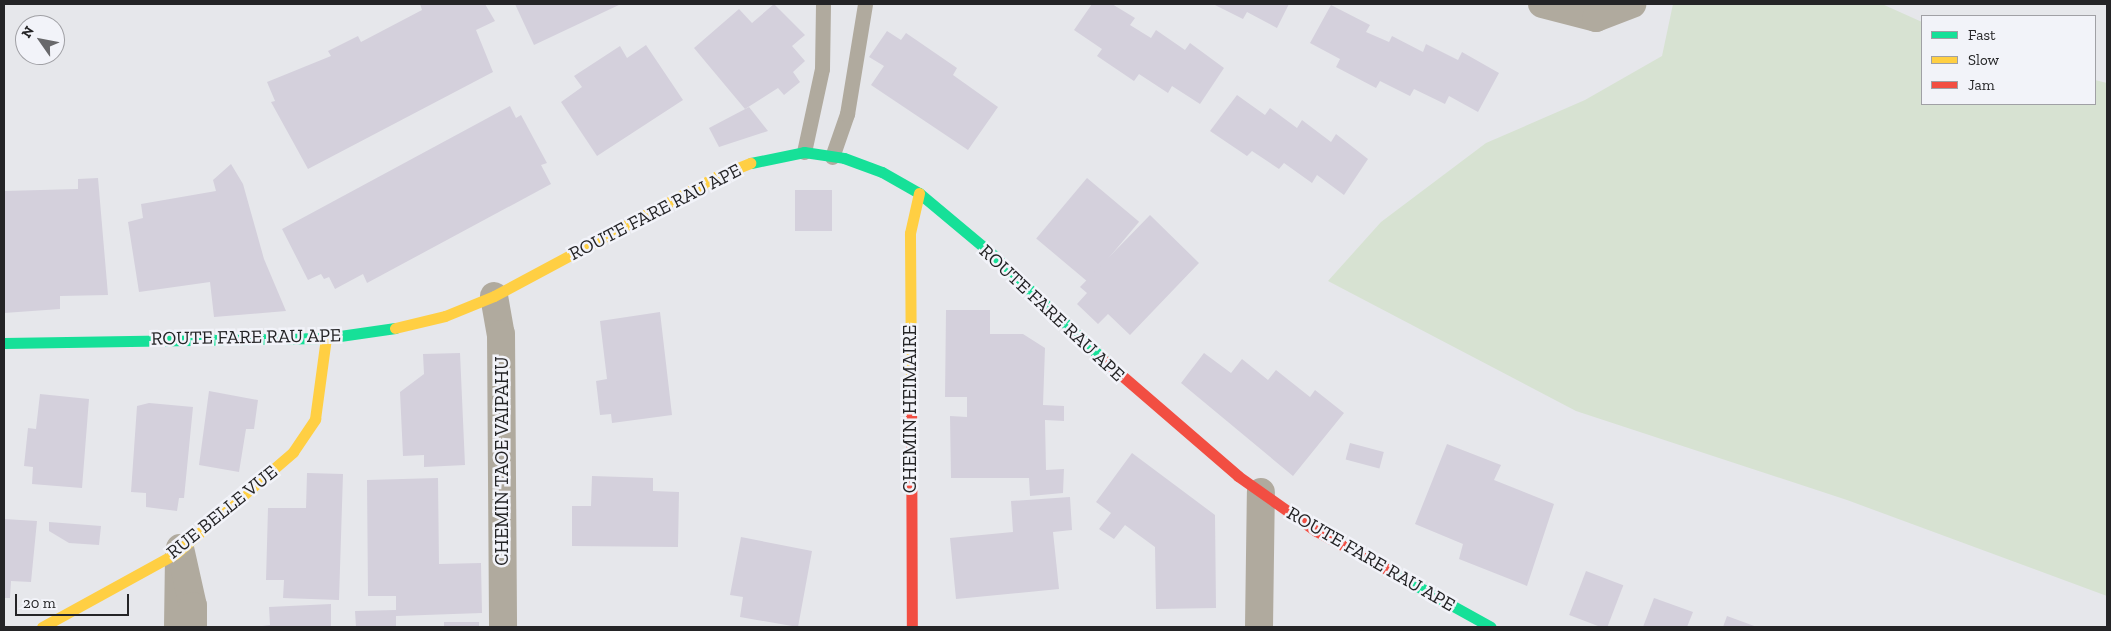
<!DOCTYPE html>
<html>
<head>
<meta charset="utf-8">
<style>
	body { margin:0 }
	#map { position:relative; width:2111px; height:631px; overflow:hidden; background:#e6e7eb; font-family:"Zilla Slab",serif }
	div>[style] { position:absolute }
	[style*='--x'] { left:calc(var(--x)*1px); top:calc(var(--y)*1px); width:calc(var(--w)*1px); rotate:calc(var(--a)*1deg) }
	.green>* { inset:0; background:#d7e2d2 }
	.building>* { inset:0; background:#d4d0dc; transform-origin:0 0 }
	.lane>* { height:15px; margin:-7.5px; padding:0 7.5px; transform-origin:7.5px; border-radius:7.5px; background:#b0aa9e }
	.street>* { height:28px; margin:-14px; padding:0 14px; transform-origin:14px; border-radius:14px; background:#b0aa9e }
	.fast>* { height:11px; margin:-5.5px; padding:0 5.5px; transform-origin:5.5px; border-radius:5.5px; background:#16e098 }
	.slow>* { height:11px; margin:-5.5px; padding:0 5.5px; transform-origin:5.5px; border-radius:5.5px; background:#ffcf43 }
	.jam>* { height:11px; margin:-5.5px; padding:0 5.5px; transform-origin:5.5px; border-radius:5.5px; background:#f24e42 }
	span { translate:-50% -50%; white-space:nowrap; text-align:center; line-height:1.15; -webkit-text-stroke:5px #f2f3f9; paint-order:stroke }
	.street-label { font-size:19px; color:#242426 }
	.frame { position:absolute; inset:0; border:5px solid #242426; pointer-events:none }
	.legend { position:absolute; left:1921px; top:15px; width:175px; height:90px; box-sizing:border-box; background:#f2f3f9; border:1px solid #a0a0a5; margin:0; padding:6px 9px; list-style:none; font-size:15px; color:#242426 }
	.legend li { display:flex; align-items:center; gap:10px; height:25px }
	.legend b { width:25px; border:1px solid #a0a0a5 }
	.north { position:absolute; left:15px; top:15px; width:50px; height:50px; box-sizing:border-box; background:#f2f3f9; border:1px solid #a0a0a5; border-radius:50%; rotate:303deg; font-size:14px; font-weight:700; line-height:20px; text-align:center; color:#242426 }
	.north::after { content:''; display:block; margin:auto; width:18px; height:22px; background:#68686b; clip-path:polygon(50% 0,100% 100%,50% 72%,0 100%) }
	.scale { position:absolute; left:15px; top:594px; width:114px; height:22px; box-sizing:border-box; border:2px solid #242426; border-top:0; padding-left:6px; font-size:15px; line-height:18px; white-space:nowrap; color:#242426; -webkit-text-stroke:4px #f2f3f9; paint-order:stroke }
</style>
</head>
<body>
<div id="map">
	<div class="green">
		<div style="clip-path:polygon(1673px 4px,1882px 4px,1922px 22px,1922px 104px,2095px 104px,2095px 80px,2107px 83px,2107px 596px,1847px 500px,1576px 411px,1328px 281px,1381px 222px,1486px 143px,1585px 100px,1662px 56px)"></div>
	</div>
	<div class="building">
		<div style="clip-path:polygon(420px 4px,485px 4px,495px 21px,476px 30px,493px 72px,308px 169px,271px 102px,275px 101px,267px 82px,331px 56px,328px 51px,358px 36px,361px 42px,422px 10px)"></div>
		<div style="clip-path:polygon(515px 4px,621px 4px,534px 45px)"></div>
		<div style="clip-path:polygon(774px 4px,805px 35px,792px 46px,805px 61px,793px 72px,800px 82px,784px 95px,778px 88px,745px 109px,694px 48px,739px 9px,752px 23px)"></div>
		<div style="clip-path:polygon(1092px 4px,1112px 4px,1135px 18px,1130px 25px,1151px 38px,1156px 30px,1185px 50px,1190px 43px,1224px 68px,1200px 104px,1172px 86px,1168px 93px,1139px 74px,1134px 81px,1097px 56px,1102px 49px,1074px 30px)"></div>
		<div style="clip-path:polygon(1213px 4px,1289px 4px,1277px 28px,1247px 12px,1243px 19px)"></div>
		<div style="clip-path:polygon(1331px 5px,1370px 25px,1366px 32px,1389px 42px,1392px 36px,1423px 52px,1426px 44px,1458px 60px,1462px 52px,1499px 73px,1478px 112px,1449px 96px,1445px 104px,1414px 89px,1410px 96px,1380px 81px,1376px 88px,1336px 67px,1340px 59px,1310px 43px)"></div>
		<div style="clip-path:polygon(887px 31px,901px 40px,906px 33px,957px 68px,953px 75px,998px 107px,968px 150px,871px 85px,884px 66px,869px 57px)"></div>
		<div style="clip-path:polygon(646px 45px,683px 100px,597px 156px,561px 102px,582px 87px,574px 76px,620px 46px,627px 58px)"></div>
		<div style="clip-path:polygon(1237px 95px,1265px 115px,1270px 108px,1297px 128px,1302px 120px,1331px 142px,1336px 134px,1368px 159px,1344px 195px,1317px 175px,1312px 183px,1284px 163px,1279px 169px,1252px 151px,1247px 156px,1210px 131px)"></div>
		<div style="clip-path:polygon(510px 106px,516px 118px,521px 115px,547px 163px,541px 165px,551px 184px,367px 283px,363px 274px,335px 289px,329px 277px,324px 279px,321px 274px,308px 280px,282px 229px)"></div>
		<div style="clip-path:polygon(749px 107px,768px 131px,719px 147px,709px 128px)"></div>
		<div style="clip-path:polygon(231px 164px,243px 184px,264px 259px,286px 311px,214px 317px,210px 282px,139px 292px,128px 222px,143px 218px,141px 204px,216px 191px,213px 180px)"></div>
		<div style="clip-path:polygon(98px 178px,108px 295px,60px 296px,60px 309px,4px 313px,4px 191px,78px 189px,78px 179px)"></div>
		<div style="left:1087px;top:178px;width:68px;height:79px;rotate:40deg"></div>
		<div style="left:832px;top:190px;width:41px;height:37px;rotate:90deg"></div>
		<div style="clip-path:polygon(1150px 215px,1199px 263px,1130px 335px,1108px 314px,1098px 324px,1077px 304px,1087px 293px,1080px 287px)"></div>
		<div style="clip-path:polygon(946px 310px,990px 310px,990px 334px,1023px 334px,1045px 348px,1043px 405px,1064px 406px,1064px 421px,1045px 420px,1046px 470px,1064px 469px,1063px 493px,1030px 496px,1029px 478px,951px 478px,950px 416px,967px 417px,967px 397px,945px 397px)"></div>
		<div style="clip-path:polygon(660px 312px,672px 415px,612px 423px,611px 414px,600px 415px,596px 381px,607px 379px,600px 321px)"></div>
		<div style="clip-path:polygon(460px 353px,465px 465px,424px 467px,424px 455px,403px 456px,400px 392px,424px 374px,423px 354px)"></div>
		<div style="clip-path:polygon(1204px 353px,1231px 373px,1242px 359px,1268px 380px,1276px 370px,1310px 397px,1315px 390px,1344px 413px,1293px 476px,1181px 383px)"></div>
		<div style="clip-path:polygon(209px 391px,258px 400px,254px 429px,246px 429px,239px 472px,199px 465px)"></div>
		<div style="clip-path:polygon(40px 394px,89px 399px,82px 488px,32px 484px,33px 467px,24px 466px,28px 428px,36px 429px)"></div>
		<div style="clip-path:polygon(149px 403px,193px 407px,184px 498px,179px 498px,177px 511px,146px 507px,146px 493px,131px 492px,137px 406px)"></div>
		<div style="left:1350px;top:443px;width:35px;height:17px;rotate:15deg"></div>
		<div style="clip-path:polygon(1447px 444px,1501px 465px,1494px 480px,1554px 504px,1527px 586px,1459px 559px,1463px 544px,1415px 524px)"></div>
		<div style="clip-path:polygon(1132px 453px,1215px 515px,1216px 608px,1156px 609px,1155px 547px,1125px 525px,1114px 539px,1099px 529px,1111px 513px,1096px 502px)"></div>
		<div style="clip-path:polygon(307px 473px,343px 474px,339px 600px,283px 598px,284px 580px,266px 580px,268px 508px,306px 508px)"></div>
		<div style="clip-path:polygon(592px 476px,653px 478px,653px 491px,679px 492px,678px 547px,572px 546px,572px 506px,591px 506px)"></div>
		<div style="clip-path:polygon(438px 478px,439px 564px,481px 563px,482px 613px,396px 616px,396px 627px,356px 627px,355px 611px,396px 610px,396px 596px,368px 596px,367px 480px)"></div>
		<div style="clip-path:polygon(1070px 497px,1072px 530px,1053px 532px,1059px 589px,956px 599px,950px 538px,1013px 532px,1011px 501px)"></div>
		<div style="clip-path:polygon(4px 519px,37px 521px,31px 582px,11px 581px,10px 598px,4px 598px)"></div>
		<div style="clip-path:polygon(49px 522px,101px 526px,99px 545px,69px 543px,49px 531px)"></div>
		<div style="clip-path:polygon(741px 537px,812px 551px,798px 627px,740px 617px,743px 597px,730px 595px)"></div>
		<div style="left:1586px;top:571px;width:40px;height:47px;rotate:21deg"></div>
		<div style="clip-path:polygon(1654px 598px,1693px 612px,1687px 627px,1643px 627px)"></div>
		<div style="clip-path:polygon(331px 604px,331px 627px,253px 627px,270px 625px,269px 607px)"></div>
		<div style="clip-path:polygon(1727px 616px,1757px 627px,1723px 627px)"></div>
		<div style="left:444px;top:622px;width:35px;height:5px"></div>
	</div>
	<div class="lane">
		<div style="--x:804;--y:152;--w:85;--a:-77.8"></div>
		<div style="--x:822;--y:69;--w:65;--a:-89.1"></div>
		<div style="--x:832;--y:157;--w:46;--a:-70.8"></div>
		<div style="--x:847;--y:114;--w:111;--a:-80.7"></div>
		<div style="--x:171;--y:627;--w:72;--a:-89.2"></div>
	</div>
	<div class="street">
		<div style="--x:1542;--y:4;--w:56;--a:14.5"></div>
		<div style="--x:1596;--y:18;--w:39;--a:-21"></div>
		<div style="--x:494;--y:296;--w:39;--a:80"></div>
		<div style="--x:501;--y:334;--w:293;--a:89.6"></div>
		<div style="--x:180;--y:548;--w:59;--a:77.4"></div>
		<div style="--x:193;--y:606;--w:21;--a:90"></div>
		<div style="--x:1259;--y:627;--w:135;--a:-89.2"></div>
	</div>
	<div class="fast">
		<div style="--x:751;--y:163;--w:54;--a:-11.7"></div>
		<div style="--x:804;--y:152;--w:40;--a:8.5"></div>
		<div style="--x:844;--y:158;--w:40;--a:20.2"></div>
		<div style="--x:882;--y:172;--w:43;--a:29.6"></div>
		<div style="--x:919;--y:193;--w:95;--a:39.9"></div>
		<div style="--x:992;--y:254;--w:156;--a:43.4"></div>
		<div style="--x:4;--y:343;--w:322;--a:-0.9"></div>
		<div style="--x:326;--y:338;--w:70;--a:-8.2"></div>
		<div style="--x:1390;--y:571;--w:115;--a:29"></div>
	</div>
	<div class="slow">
		<div style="--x:395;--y:328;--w:51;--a:-13.5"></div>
		<div style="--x:445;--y:316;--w:53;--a:-22.2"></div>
		<div style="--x:494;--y:296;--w:254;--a:-28.2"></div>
		<div style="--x:718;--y:176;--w:35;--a:-22"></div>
		<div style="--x:911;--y:382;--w:149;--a:-90.4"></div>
		<div style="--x:910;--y:233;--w:41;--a:-77.3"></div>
		<div style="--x:42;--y:627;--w:152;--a:-28.8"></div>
		<div style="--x:175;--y:554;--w:156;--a:-40.8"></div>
		<div style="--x:293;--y:452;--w:40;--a:-56"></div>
		<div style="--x:315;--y:419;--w:82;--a:-82.3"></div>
	</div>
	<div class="jam">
		<div style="--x:1105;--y:361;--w:176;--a:40.8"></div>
		<div style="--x:1238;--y:476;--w:95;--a:35.2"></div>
		<div style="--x:1316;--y:531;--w:84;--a:28.4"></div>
		<div style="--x:911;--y:382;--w:245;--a:89.8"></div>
	</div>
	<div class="street-label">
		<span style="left:655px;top:212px;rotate:-27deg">ROUTE FARE RAU APE</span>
		<span style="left:1052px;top:313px;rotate:43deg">ROUTE FARE RAU APE</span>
		<span style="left:246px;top:337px;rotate:-1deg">ROUTE FARE RAU APE</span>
		<span style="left:910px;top:409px;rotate:-90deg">CHEMIN HEIMAIRE</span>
		<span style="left:502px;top:461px;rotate:-90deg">CHEMIN TAOE VAIPAHU</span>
		<span style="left:222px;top:512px;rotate:-39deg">RUE BELLE VUE</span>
		<span style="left:1371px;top:559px;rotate:30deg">ROUTE FARE RAU APE</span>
	</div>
	<div class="frame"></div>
	<ul class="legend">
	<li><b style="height:6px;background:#16e098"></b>Fast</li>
	<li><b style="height:6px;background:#ffcf43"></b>Slow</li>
	<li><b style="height:6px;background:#f24e42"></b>Jam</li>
	</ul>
	<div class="north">N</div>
	<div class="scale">20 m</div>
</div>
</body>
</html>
